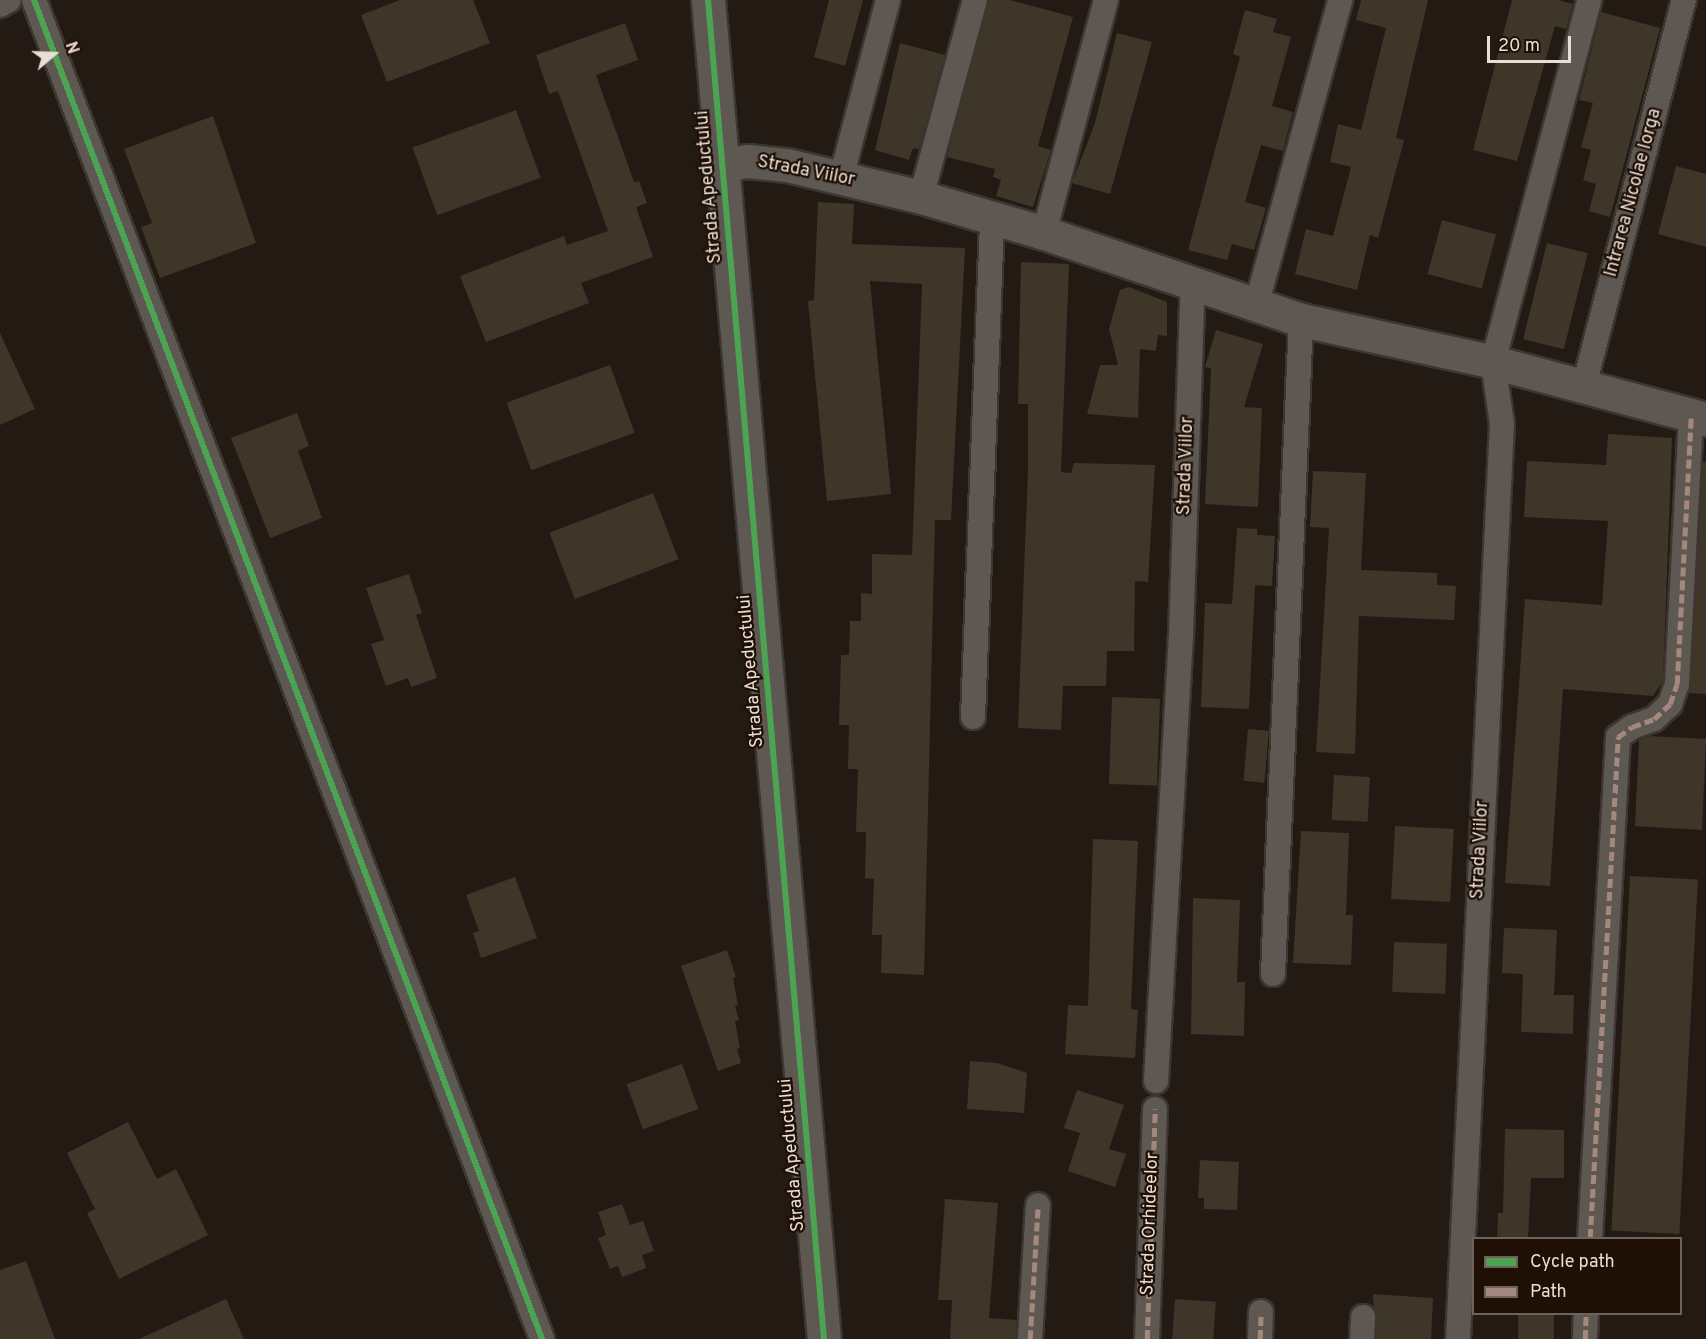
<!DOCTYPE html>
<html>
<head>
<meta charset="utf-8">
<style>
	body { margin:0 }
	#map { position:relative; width:1706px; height:1339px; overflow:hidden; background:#231a13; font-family:Overpass,sans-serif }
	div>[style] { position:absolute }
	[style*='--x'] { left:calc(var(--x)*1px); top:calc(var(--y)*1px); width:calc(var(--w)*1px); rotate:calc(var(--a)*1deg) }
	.building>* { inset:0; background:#3f362a; transform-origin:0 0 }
	.roads { filter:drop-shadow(2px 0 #3c3530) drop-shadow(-2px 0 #3c3530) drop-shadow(0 2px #3c3530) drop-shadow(0 -2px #3c3530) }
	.street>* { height:24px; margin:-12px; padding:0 12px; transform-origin:12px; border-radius:12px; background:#5e5853 }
	.secondary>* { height:33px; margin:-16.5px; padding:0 16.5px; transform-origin:16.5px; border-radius:16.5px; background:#5e5853 }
	.quiet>* { height:4.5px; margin-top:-2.25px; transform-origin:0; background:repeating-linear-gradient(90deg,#a5887d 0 9px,transparent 0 13.5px) }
	.cycleway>* { height:6px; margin:-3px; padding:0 3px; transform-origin:3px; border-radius:3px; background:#4ca352 }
	span { translate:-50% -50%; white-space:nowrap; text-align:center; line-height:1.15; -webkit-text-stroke:4.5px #1f1005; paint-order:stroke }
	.street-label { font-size:18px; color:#e9ddd5 }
	.legend { position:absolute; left:1472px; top:1237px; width:210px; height:78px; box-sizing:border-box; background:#1f1005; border:2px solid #706258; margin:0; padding:8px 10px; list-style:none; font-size:18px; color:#e9ddd5 }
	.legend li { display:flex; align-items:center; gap:12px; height:30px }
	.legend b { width:30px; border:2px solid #706258 }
	.north { position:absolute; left:24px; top:24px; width:60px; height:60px; -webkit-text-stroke:4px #1f1005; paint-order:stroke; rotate:71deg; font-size:16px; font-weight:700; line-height:24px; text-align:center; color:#e9ddd5 }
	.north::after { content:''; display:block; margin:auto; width:21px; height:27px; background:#e9ddd5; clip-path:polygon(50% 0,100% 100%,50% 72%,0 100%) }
	.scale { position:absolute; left:1487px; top:36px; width:84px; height:27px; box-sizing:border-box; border:3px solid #e9ddd5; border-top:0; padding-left:8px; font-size:18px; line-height:21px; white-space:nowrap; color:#e9ddd5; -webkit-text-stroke:4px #1f1005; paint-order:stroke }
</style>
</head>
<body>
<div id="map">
	<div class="building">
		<div style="clip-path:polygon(400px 0,473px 0,490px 43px,387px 82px,361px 15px)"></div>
		<div style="clip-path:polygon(829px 0,863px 0,845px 66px,814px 57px)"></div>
		<div style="clip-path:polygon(989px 0,1010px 0,1073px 17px,1038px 146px,1051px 150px,1033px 207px,996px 196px,1001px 180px,993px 177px,995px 169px,947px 157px)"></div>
		<div style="clip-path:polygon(1361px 0,1428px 0,1396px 138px,1404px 140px,1378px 238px,1370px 235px,1357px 290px,1295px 274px,1306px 229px,1333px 236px,1351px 167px,1330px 162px,1338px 124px,1361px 130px,1386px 28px,1356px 20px)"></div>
		<div style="clip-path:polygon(1512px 0,1558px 0,1573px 4px,1566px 29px,1555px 26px,1517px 161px,1473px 150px)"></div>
		<div style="clip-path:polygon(1245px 10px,1277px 19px,1273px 32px,1291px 37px,1272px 106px,1293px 112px,1283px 151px,1261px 145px,1245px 202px,1266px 208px,1254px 250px,1232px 244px,1227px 260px,1188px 250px,1240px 57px,1233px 54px)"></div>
		<div style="clip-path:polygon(1601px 12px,1660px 28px,1610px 217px,1589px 211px,1596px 184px,1583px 180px,1591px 150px,1581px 147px,1593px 103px,1579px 100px)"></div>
		<div style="clip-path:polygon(625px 23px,638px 60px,596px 75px,634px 182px,639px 181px,647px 203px,636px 207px,653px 257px,581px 283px,589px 303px,486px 342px,460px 276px,564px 236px,567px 245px,608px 231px,558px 91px,549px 94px,536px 55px)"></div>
		<div style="clip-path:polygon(1117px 33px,1152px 42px,1110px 194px,1072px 183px,1095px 123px)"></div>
		<div style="clip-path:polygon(900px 43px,945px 55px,919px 149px,913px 148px,909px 160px,875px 150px)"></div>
		<div style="left:516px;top:110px;width:72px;height:110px;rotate:70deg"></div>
		<div style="clip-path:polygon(213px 116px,256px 243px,160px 278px,141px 227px,152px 223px,124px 149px)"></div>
		<div style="clip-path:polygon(1676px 166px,1706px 174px,1706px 247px,1658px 234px)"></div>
		<div style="clip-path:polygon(818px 202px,854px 204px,852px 244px,965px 248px,951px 520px,935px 520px,924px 975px,881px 973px,882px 935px,872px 935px,874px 879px,865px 878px,866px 832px,856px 832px,858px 769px,848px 769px,849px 725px,839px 725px,841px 655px,849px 655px,850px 621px,861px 621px,861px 593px,872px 594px,872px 554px,912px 555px,922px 284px,870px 281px,891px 494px,827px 501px,808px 301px,814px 300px)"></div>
		<div style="left:1442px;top:220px;width:56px;height:56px;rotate:15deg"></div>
		<div style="left:1547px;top:243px;width:42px;height:99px;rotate:14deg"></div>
		<div style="clip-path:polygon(1021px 262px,1069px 264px,1061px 472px,1071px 473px,1074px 463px,1155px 465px,1148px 582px,1135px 581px,1134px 651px,1107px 651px,1106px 686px,1063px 686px,1061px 730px,1018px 728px,1028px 470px,1028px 404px,1018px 404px)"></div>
		<div style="clip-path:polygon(1129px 287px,1167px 302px,1167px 336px,1158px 335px,1156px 351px,1140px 349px,1138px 418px,1087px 414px,1100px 365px,1118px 365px,1109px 329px,1120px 290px)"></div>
		<div style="clip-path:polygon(1216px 330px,1263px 344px,1244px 407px,1262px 408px,1258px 507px,1205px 504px,1211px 368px,1205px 367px)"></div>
		<div style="clip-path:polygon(0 333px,35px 409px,0 425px)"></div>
		<div style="left:610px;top:365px;width:72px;height:110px;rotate:70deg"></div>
		<div style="clip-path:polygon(297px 413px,309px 446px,298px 451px,322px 518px,270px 538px,231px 438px)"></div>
		<div style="clip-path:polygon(1608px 434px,1672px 438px,1663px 681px,1653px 696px,1563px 689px,1550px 886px,1505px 883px,1525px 599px,1602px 605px,1608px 521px,1524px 517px,1527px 461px,1606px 465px)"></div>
		<div style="clip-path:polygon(1703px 462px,1706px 462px,1706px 694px,1689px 693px)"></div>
		<div style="clip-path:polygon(1313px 471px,1366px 473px,1361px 570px,1437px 573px,1437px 585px,1456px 586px,1454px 620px,1359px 616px,1355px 754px,1316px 752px,1329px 528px,1310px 527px)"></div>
		<div style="left:653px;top:493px;width:71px;height:111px;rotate:69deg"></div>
		<div style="clip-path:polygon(1237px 528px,1257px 529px,1257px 535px,1275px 536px,1272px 586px,1255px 585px,1249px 709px,1201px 707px,1205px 603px,1232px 604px)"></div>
		<div style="clip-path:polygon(409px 574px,422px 613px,416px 615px,437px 678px,411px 687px,408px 678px,386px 686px,371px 644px,384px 640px,366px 588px)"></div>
		<div style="left:1112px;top:697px;width:48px;height:87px;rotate:2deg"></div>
		<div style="left:1248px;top:729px;width:21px;height:52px;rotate:5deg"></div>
		<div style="clip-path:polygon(1649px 736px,1706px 739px,1702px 830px,1635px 826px,1639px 740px)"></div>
		<div style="left:1334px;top:775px;width:36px;height:45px;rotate:3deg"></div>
		<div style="left:1395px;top:826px;width:59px;height:73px;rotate:3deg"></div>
		<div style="clip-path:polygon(1301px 831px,1349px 833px,1346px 915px,1353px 915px,1351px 965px,1293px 963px)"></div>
		<div style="clip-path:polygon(1093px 839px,1138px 841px,1131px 1009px,1138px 1010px,1135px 1058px,1065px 1054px,1068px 1005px,1088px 1006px)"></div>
		<div style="left:1630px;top:876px;width:68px;height:355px;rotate:3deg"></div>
		<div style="clip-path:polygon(515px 877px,537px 938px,481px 958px,473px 933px,479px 931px,466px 895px)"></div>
		<div style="clip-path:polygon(1193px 898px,1240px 900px,1237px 982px,1245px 982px,1244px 1036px,1191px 1034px)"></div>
		<div style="clip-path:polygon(1504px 928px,1557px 930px,1554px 995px,1574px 995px,1573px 1034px,1521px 1032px,1523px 974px,1502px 973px)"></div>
		<div style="left:1394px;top:942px;width:53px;height:50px;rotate:2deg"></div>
		<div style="clip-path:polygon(727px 950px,736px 977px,733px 978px,738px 1005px,735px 1006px,739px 1020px,735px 1021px,740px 1048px,737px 1049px,741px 1063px,718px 1071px,681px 966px)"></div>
		<div style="clip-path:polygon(970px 1061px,997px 1063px,1027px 1073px,1024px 1113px,967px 1109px)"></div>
		<div style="left:682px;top:1064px;width:48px;height:59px;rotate:70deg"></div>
		<div style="clip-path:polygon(1077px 1090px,1124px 1105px,1109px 1149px,1126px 1154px,1115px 1187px,1068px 1171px,1080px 1133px,1064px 1128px)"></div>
		<div style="clip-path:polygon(128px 1122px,157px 1179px,176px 1169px,208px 1235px,119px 1279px,87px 1213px,95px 1209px,67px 1153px)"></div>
		<div style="clip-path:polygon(1505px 1129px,1564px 1130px,1564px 1178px,1531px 1178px,1528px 1239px,1497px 1239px,1498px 1213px,1503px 1213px)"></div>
		<div style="clip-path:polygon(1200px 1160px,1239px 1162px,1237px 1210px,1204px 1209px,1204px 1198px,1198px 1198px)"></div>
		<div style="clip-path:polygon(945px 1199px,998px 1203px,989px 1318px,1017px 1320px,1016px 1339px,950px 1339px,952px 1300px,938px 1300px)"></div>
		<div style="clip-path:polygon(622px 1204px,630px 1225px,643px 1221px,654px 1251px,642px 1255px,646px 1268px,622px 1277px,618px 1266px,610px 1269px,598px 1238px,606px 1235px,598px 1212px)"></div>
		<div style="clip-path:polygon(26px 1261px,55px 1339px,0 1339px,0 1270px)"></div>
		<div style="clip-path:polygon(1373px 1294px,1433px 1298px,1431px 1339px,1376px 1339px)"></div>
		<div style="clip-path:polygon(226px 1299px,244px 1339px,139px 1339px)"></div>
		<div style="left:1175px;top:1299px;width:41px;height:40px;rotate:4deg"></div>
		<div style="left:1518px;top:1314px;width:36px;height:25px"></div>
	</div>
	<div class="roads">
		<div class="street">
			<div style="--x:34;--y:0;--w:1432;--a:69.22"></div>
			<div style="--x:0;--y:5;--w:10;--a:-29"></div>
			<div style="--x:841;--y:178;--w:184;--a:-75.2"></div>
			<div style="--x:921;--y:197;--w:204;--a:-74.7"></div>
			<div style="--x:1044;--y:233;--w:241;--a:-75.1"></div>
			<div style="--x:1256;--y:306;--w:317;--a:-74.6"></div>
			<div style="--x:1584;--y:386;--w:399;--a:-75.5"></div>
			<div style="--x:973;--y:717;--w:499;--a:-87.8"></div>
			<div style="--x:1273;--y:974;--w:655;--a:-87.55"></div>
			<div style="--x:1156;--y:1081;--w:446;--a:-86.8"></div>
			<div style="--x:1181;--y:636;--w:353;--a:-88.1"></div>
			<div style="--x:1590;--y:1238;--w:502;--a:-86.8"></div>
			<div style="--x:1618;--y:737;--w:17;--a:-36"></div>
			<div style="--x:1632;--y:727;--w:23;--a:-20"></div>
			<div style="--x:1654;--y:719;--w:22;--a:-43"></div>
			<div style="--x:1670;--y:704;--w:21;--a:-71"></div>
			<div style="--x:1677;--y:684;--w:269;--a:-87"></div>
			<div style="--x:1030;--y:1339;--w:134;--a:-86.6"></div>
			<div style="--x:1147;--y:1339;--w:230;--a:-88"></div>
			<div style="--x:1260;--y:1339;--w:27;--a:-88"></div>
			<div style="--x:1362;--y:1339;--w:22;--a:-87"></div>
			<div style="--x:1458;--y:1339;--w:916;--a:-87.25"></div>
			<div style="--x:1502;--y:424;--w:63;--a:-98.3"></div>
			<div style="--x:1493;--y:362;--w:375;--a:-75.1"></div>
			<div style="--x:1585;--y:1339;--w:25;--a:-88"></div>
		</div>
		<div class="secondary">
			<div style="--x:708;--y:0;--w:1344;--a:85.05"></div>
			<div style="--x:724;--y:164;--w:24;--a:-7"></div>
			<div style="--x:748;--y:161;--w:39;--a:6"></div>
			<div style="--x:787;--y:165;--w:138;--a:13.4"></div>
			<div style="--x:921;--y:197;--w:128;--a:16.3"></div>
			<div style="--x:1044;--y:233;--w:271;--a:18.7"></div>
			<div style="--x:1301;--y:320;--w:197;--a:12.3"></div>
			<div style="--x:1493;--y:362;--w:220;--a:15"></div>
		</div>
	</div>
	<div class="quiet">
		<div style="--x:1590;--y:1238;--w:502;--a:-86.8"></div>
		<div style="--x:1618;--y:737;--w:17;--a:-36"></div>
		<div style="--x:1632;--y:727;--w:23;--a:-20"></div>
		<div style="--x:1654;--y:719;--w:22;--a:-43"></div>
		<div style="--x:1670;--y:704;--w:21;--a:-71"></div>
		<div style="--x:1677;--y:684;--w:269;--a:-87"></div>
		<div style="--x:1030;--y:1339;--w:134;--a:-86.6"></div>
		<div style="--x:1147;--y:1339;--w:230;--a:-88"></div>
		<div style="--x:1260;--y:1339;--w:27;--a:-88"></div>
		<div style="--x:1585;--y:1339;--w:25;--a:-88"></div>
	</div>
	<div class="cycleway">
		<div style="--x:34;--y:0;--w:1432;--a:69.22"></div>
		<div style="--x:708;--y:0;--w:1344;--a:85.05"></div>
	</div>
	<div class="street-label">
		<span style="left:806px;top:172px;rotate:11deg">Strada Viilor</span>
		<span style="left:710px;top:187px;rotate:-95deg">Strada Apeductului</span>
		<span style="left:1634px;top:193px;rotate:-75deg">Intrarea Nicolae Iorga</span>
		<span style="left:1187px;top:466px;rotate:-88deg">Strada Viilor</span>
		<span style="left:752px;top:671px;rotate:-95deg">Strada Apeductului</span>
		<span style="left:1481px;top:850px;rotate:-87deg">Strada Viilor</span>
		<span style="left:793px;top:1155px;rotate:-95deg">Strada Apeductului</span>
		<span style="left:1151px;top:1224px;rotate:-88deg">Strada Orhideelor</span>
	</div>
	<ul class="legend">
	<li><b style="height:8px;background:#4ca352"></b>Cycle path</li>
	<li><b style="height:8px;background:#a5887d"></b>Path</li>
	</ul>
	<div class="north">N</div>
	<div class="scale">20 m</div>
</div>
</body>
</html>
